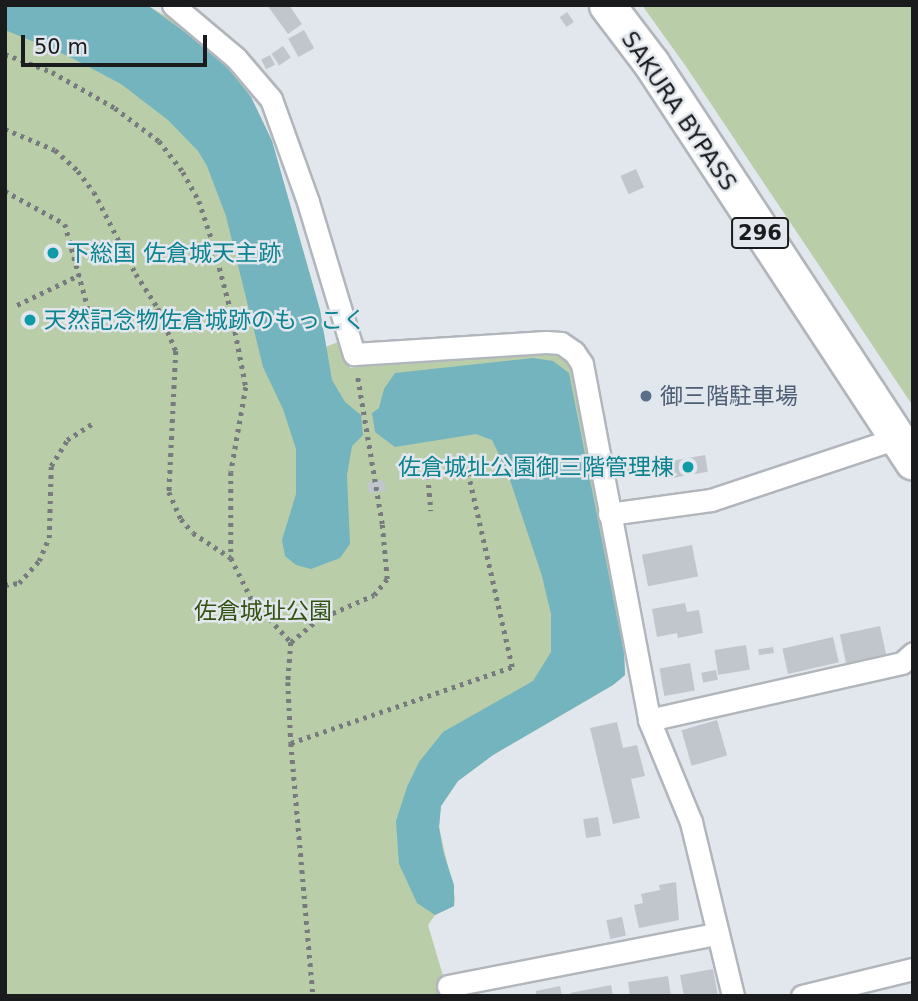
<!DOCTYPE html>
<html>
<head>
<meta charset="utf-8">
<style>
	body { margin:0 }
	#map { position:relative; width:918px; height:1001px; overflow:hidden; background:#e2e7ed; font-family:"DejaVu Sans","Noto Sans JP",sans-serif }
	div>[style] { position:absolute }
	[style*='--x'] { left:calc(var(--x)*1px); top:calc(var(--y)*1px); width:calc(var(--w)*1px); rotate:calc(var(--a)*1deg) }
	.green>* { inset:0; background:#b9cda9 }
	.water>* { inset:0; background:#73b4be }
	.building>* { inset:0; background:#c1c6cc; transform-origin:0 0 }
	.path>* { height:4.5px; margin-top:-2.25px; transform-origin:0; background:repeating-linear-gradient(90deg,#777a7e 0 3.5px,transparent 0 8.5px) }
	.roads { filter:drop-shadow(2px 0 #b1b6bc) drop-shadow(-2px 0 #b1b6bc) drop-shadow(0 2px #b1b6bc) drop-shadow(0 -2px #b1b6bc) }
	.minor>* { height:21px; margin:-10.5px; padding:0 10.5px; transform-origin:10.5px; border-radius:10.5px; background:#fff }
	.trunk>* { height:35px; margin:-17.5px; padding:0 17.5px; transform-origin:17.5px; border-radius:17.5px; background:#fff }
	.dots>* { width:19px; height:19px; translate:-50% -50%; box-sizing:border-box; border:4px solid #e2e7ed; border-radius:50% }
	span { translate:-50% -50%; white-space:nowrap; text-align:center; line-height:1.15; -webkit-text-stroke:5px #e2e7ed; paint-order:stroke }
	.shield-label span { padding:2px 5px; background:#e2e7ed; border:2px solid; border-radius:5px; -webkit-text-stroke-width:0 }
	.shield-label { font-size:21px; color:#191b1d; font-weight:700 }
	.street-label { font-size:23px; color:#191b1d }
	.culture-label { font-size:23px; color:#0d838f }
	.left { translate:0 -50%; text-align:left }
	.right { translate:-100% -50%; text-align:right }
	.service-label { font-size:23px; color:#4e5e75 }
	.park-label { font-size:23px; color:#335111 }
	.frame { position:absolute; inset:0; border:7px solid #191b1d; pointer-events:none }
	.scale { position:absolute; left:21px; top:35px; width:186px; height:32px; box-sizing:border-box; border:4px solid #191b1d; border-top:0; padding-left:9px; font-size:21px; line-height:24px; white-space:nowrap; color:#191b1d; -webkit-text-stroke:5px #e2e7ed; paint-order:stroke }
</style>
</head>
<body>
<div id="map">
	<div class="green">
		<div style="clip-path:polygon(5px 5px,147px 5px,167px 17px,230px 68px,251px 97px,272px 141px,320px 310px,325px 347px,341px 341px,350px 368px,406px 360px,561px 354px,580px 362px,624px 653px,625px 675px,613px 685px,493px 755px,458px 781px,441px 806px,439px 827px,455px 898px,454px 906px,435px 915px,428px 925px,449px 996px,5px 996px)"></div>
		<div style="clip-path:polygon(642px 5px,913px 5px,913px 406px,687px 68px)"></div>
	</div>
	<div class="water">
		<div style="clip-path:polygon(5px 5px,147px 5px,217px 55px,251px 97px,272px 141px,320px 310px,332px 380px,345px 402px,361px 415px,363px 435px,352px 446px,347px 475px,350px 544px,340px 558px,311px 569px,296px 565px,285px 556px,282px 540px,296px 494px,296px 449px,283px 409px,263px 367px,226px 216px,207px 166px,198px 151px,168px 120px,121px 84px,68px 56px,5px 30px)"></div>
		<div style="clip-path:polygon(533px 358px,553px 361px,569px 373px,624px 653px,625px 675px,613px 685px,493px 755px,458px 781px,441px 806px,439px 827px,443px 851px,454px 885px,454px 906px,435px 915px,417px 903px,399px 864px,396px 821px,407px 787px,419px 762px,443px 732px,533px 681px,551px 652px,551px 614px,542px 576px,507px 471px,492px 440px,476px 434px,395px 447px,375px 432px,372px 413px,379px 408px,384px 389px,395px 373px)"></div>
	</div>
	<div class="building">
		<div style="clip-path:polygon(267px 5px,289px 5px,302px 24px,288px 34px)"></div>
		<div style="left:567px;top:12px;width:12px;height:9px;rotate:55deg"></div>
		<div style="left:304px;top:30px;width:21px;height:18px;rotate:61deg"></div>
		<div style="left:283px;top:46px;width:14px;height:14px;rotate:56deg"></div>
		<div style="left:270px;top:55px;width:11px;height:10px;rotate:63deg"></div>
		<div style="left:636px;top:169px;width:20px;height:17px;rotate:66deg"></div>
		<div style="left:637px;top:455px;width:18px;height:14px;rotate:81deg"></div>
		<div style="left:705px;top:455px;width:17px;height:38px;rotate:80deg"></div>
		<div style="left:384px;top:480px;width:11px;height:17px;rotate:80deg"></div>
		<div style="left:692px;top:545px;width:32px;height:51px;rotate:79deg"></div>
		<div style="clip-path:polygon(685px 603px,687px 612px,699px 610px,703px 633px,678px 638px,677px 633px,657px 637px,652px 609px)"></div>
		<div style="left:880px;top:626px;width:29px;height:41px;rotate:78deg"></div>
		<div style="left:833px;top:637px;width:26px;height:52px;rotate:77deg"></div>
		<div style="left:746px;top:645px;width:25px;height:32px;rotate:81deg"></div>
		<div style="left:773px;top:647px;width:6px;height:15px;rotate:81deg"></div>
		<div style="left:690px;top:663px;width:28px;height:31px;rotate:80deg"></div>
		<div style="left:716px;top:670px;width:10px;height:15px;rotate:79deg"></div>
		<div style="left:717px;top:720px;width:37px;height:37px;rotate:74deg"></div>
		<div style="clip-path:polygon(617px 722px,623px 748px,637px 745px,645px 776px,631px 779px,640px 818px,613px 824px,590px 728px)"></div>
		<div style="left:598px;top:817px;width:19px;height:15px;rotate:81deg"></div>
		<div style="clip-path:polygon(676px 882px,679px 920px,639px 928px,634px 905px,643px 903px,641px 894px,660px 890px,659px 885px)"></div>
		<div style="left:622px;top:917px;width:19px;height:16px;rotate:78deg"></div>
		<div style="clip-path:polygon(713px 969px,718px 996px,684px 996px,680px 975px)"></div>
		<div style="clip-path:polygon(668px 976px,671px 996px,630px 996px,628px 982px)"></div>
		<div style="clip-path:polygon(611px 985px,613px 996px,571px 996px,570px 993px)"></div>
		<div style="clip-path:polygon(560px 986px,562px 996px,536px 996px,536px 991px)"></div>
	</div>
	<div class="path">
		<div style="--x:5;--y:54;--w:50;--a:21"></div>
		<div style="--x:52;--y:72;--w:73;--a:29.7"></div>
		<div style="--x:115;--y:108;--w:55;--a:36.9"></div>
		<div style="--x:159;--y:141;--w:39;--a:52"></div>
		<div style="--x:183;--y:172;--w:33;--a:61"></div>
		<div style="--x:199;--y:201;--w:44;--a:71.6"></div>
		<div style="--x:213;--y:243;--w:74;--a:75.2"></div>
		<div style="--x:232;--y:315;--w:73;--a:79"></div>
		<div style="--x:246;--y:387;--w:86;--a:100"></div>
		<div style="--x:231;--y:472;--w:86;--a:90"></div>
		<div style="--x:231;--y:558;--w:47;--a:63.4"></div>
		<div style="--x:252;--y:600;--w:57;--a:47.1"></div>
		<div style="--x:291;--y:642;--w:40;--a:94.3"></div>
		<div style="--x:288;--y:682;--w:61;--a:87.2"></div>
		<div style="--x:291;--y:743;--w:254;--a:85"></div>
		<div style="--x:5;--y:129;--w:54;--a:22.8"></div>
		<div style="--x:55;--y:150;--w:31;--a:42"></div>
		<div style="--x:78;--y:171;--w:26;--a:53"></div>
		<div style="--x:94;--y:192;--w:92;--a:62.9"></div>
		<div style="--x:136;--y:274;--w:40;--a:57.1"></div>
		<div style="--x:158;--y:308;--w:47;--a:67.3"></div>
		<div style="--x:176;--y:351;--w:141;--a:92.8"></div>
		<div style="--x:169;--y:492;--w:30;--a:66"></div>
		<div style="--x:181;--y:519;--w:18;--a:49"></div>
		<div style="--x:193;--y:533;--w:45;--a:33.3"></div>
		<div style="--x:5;--y:191;--w:68;--a:28.8"></div>
		<div style="--x:65;--y:224;--w:110;--a:74.7"></div>
		<div style="--x:17;--y:305;--w:69;--a:-25.8"></div>
		<div style="--x:5;--y:585;--w:14;--a:-8"></div>
		<div style="--x:19;--y:583;--w:30;--a:-48"></div>
		<div style="--x:39;--y:561;--w:25;--a:-67"></div>
		<div style="--x:49;--y:538;--w:72;--a:-88.4"></div>
		<div style="--x:51;--y:466;--w:31;--a:-58"></div>
		<div style="--x:67;--y:440;--w:31;--a:-33"></div>
		<div style="--x:291;--y:642;--w:34;--a:-40"></div>
		<div style="--x:317;--y:620;--w:62;--a:-23.7"></div>
		<div style="--x:374;--y:595;--w:21;--a:-51"></div>
		<div style="--x:387;--y:579;--w:55;--a:-95.2"></div>
		<div style="--x:382;--y:524;--w:151;--a:-99.5"></div>
		<div style="--x:291;--y:743;--w:234;--a:-19"></div>
		<div style="--x:512;--y:667;--w:203;--a:-102.8"></div>
		<div style="--x:467;--y:469;--w:40;--a:170"></div>
		<div style="--x:428;--y:476;--w:35;--a:85"></div>
	</div>
	<div class="roads">
		<div class="minor">
			<div style="--x:173;--y:5;--w:82;--a:40.1"></div>
			<div style="--x:236;--y:58;--w:54;--a:49.5"></div>
			<div style="--x:271;--y:99;--w:109;--a:70.2"></div>
			<div style="--x:308;--y:202;--w:159;--a:73.2"></div>
			<div style="--x:354;--y:354;--w:192;--a:-3.6"></div>
			<div style="--x:546;--y:342;--w:15;--a:4"></div>
			<div style="--x:561;--y:343;--w:16;--a:35"></div>
			<div style="--x:574;--y:352;--w:14;--a:56"></div>
			<div style="--x:582;--y:364;--w:362;--a:79.3"></div>
			<div style="--x:649;--y:720;--w:110;--a:67.6"></div>
			<div style="--x:691;--y:822;--w:179;--a:76.4"></div>
			<div style="--x:609;--y:514;--w:103;--a:-7.8"></div>
			<div style="--x:711;--y:500;--w:196;--a:-18.4"></div>
			<div style="--x:649;--y:720;--w:259;--a:-12.7"></div>
			<div style="--x:902;--y:663;--w:15;--a:-42"></div>
			<div style="--x:448;--y:986;--w:273;--a:-11"></div>
			<div style="--x:802;--y:996;--w:114;--a:-13.7"></div>
		</div>
		<div class="trunk">
			<div style="--x:607;--y:5;--w:73;--a:52.8"></div>
			<div style="--x:651;--y:63;--w:477;--a:56.7"></div>
		</div>
	</div>
	<div class="dots">
		<div style="left:53px;top:253px;background:#0f9aa8"></div>
		<div style="left:30px;top:320px;background:#0f9aa8"></div>
		<div style="left:646px;top:396px;background:#5c6f8a"></div>
		<div style="left:688px;top:467px;background:#0f9aa8"></div>
	</div>
	<div class="shield-label">
		<span style="left:760px;top:233px">296</span>
	</div>
	<div class="street-label">
		<span style="left:679px;top:111px;rotate:56deg">SAKURA BYPASS</span>
	</div>
	<div class="culture-label">
		<span class="left" style="left:67px;top:253px">下総国 佐倉城天主跡</span>
		<span class="left" style="left:44px;top:320px">天然記念物佐倉城跡のもっこく</span>
		<span class="right" style="left:674px;top:467px">佐倉城址公園御三階管理棟</span>
	</div>
	<div class="service-label">
		<span class="left" style="left:660px;top:396px">御三階駐車場</span>
	</div>
	<div class="park-label">
		<span style="left:263px;top:611px">佐倉城址公園</span>
	</div>
	<div class="frame"></div>
	<div class="scale">50 m</div>
</div>
</body>
</html>
